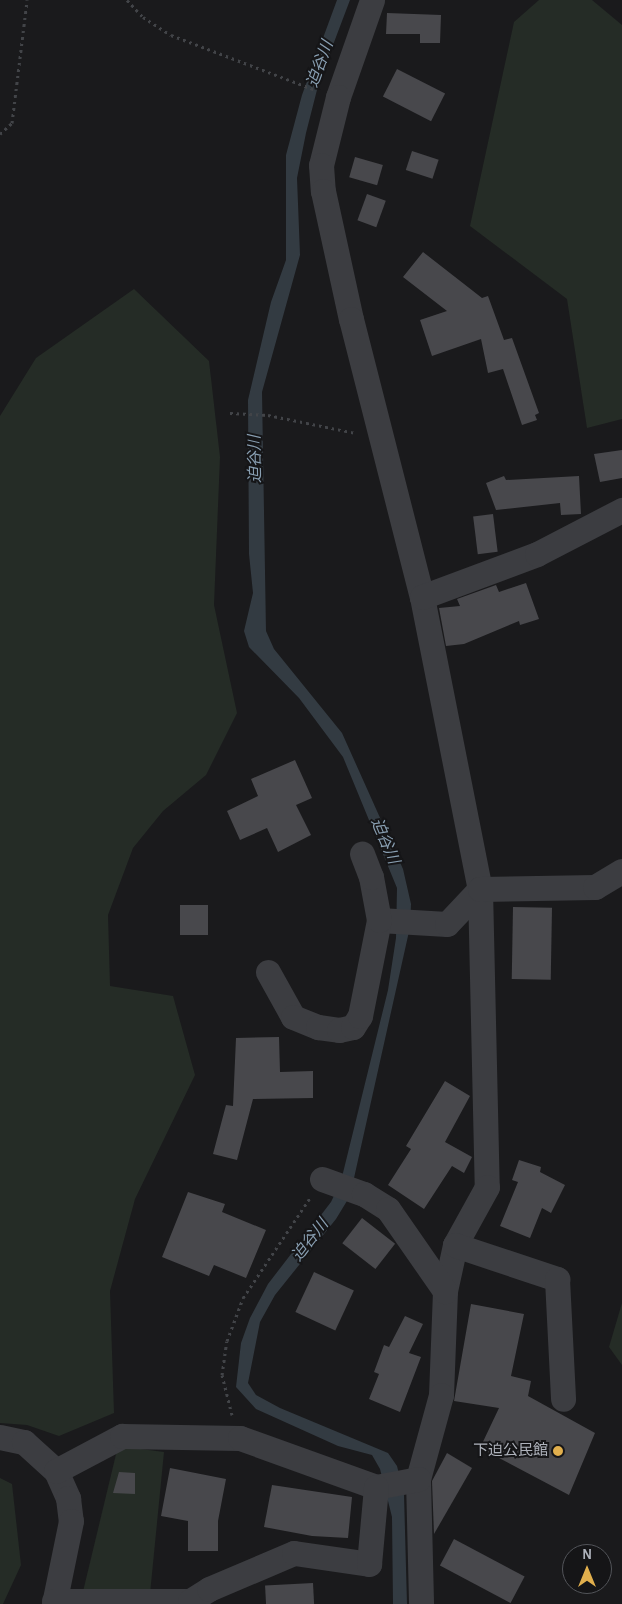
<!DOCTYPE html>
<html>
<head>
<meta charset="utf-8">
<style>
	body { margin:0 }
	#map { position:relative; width:622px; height:1604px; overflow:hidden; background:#1a1a1c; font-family:"Alegreya Sans","Noto Sans JP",sans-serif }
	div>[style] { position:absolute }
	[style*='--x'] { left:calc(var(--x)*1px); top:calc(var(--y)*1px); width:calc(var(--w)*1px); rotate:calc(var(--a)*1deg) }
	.green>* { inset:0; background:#252c26 }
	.water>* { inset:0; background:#333b42 }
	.building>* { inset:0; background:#48484c; transform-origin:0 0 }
	.path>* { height:3px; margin-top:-1.5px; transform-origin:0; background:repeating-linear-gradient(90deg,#424448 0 2.5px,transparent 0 6.5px) }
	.minor>* { height:25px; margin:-12.5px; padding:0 12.5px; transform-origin:12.5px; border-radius:12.5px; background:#3c3d41 }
	.dots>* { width:14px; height:14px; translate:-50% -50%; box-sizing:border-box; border:2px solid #151517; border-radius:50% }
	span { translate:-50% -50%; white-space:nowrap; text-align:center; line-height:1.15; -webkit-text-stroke:4px #151517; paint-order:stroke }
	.poi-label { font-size:15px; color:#aeb2bb }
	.right { translate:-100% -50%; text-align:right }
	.water-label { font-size:16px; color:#899fb2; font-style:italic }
	.north { position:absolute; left:562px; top:1544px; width:50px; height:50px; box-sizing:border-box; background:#151517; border:1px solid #525459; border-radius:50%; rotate:0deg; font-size:14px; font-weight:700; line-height:20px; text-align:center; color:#aeb2bb }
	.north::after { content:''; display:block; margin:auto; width:18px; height:22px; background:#e1af4d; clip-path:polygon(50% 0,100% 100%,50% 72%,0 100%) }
</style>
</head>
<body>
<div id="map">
	<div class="green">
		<div style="clip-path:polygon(539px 0,592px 0,622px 25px,622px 419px,587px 428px,567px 299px,470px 226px,514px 22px)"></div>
		<div style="clip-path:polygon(134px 289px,209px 361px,220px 457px,214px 605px,237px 713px,206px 775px,163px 811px,133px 848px,108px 915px,110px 986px,173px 996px,195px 1075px,135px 1199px,110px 1291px,114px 1413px,59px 1436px,27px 1425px,0 1423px,0 416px,36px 358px)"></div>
		<div style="clip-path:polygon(622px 1303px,622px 1365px,609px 1347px)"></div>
		<div style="clip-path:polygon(118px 1446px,164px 1452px,149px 1604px,80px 1604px)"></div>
		<div style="clip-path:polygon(0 1478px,12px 1484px,21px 1565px,3px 1604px,0 1604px)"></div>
	</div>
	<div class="water">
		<div style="clip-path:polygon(337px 0,350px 0,319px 82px,306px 133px,297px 178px,300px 255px,262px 392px,266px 631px,274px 649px,342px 733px,403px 869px,411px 904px,410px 927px,350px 1196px,336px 1219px,275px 1295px,260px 1322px,248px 1383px,256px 1395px,280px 1408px,388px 1453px,397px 1466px,404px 1494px,407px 1604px,393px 1604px,392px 1517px,380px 1469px,372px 1455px,338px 1446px,256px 1409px,236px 1387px,241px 1343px,250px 1318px,268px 1284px,331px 1202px,341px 1181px,388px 990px,396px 938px,397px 888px,343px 757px,299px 698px,249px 647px,244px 631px,253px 593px,249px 554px,248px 400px,271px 302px,286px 260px,286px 155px,302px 95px)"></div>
	</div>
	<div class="building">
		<div style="clip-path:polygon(387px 13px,441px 15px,440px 43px,420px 43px,420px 34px,386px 34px)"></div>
		<div style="left:397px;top:69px;width:54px;height:31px;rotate:27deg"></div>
		<div style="left:412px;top:151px;width:28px;height:20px;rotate:18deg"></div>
		<div style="left:355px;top:157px;width:29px;height:21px;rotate:16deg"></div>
		<div style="left:367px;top:194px;width:20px;height:28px;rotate:20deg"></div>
		<div style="clip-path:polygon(423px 252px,482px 298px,488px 296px,504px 340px,512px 338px,539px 413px,535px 415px,537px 420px,522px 425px,503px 369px,488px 373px,481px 339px,432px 356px,420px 320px,447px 311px,403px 277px)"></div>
		<div style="clip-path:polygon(622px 450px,622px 478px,600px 482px,594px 454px)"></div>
		<div style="clip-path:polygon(504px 476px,506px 480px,579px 476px,581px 514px,561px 515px,560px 503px,496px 510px,486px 483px)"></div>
		<div style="left:493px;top:514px;width:38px;height:20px;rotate:83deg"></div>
		<div style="clip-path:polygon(526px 583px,539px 619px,520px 625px,519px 621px,464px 644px,446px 646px,439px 608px,460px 606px,457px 599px,496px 585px,499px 592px)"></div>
		<div style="clip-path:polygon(295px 760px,312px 798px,296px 805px,311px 835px,278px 852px,267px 828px,240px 840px,227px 811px,258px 796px,251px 779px)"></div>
		<div style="left:180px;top:905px;width:28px;height:30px"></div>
		<div style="left:513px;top:907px;width:39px;height:72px;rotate:1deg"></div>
		<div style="clip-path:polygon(279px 1037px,280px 1072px,313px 1071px,313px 1098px,253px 1099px,237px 1160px,213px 1154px,226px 1105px,233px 1106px,236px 1038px)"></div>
		<div style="clip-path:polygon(445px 1081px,470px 1096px,445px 1142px,472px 1157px,464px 1173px,452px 1166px,424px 1209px,388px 1185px,411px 1149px,406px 1146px)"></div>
		<div style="clip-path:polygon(519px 1160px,541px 1167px,540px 1172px,565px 1185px,551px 1213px,542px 1208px,530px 1238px,500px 1226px,518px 1182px,512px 1180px)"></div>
		<div style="clip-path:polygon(188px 1192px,225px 1204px,222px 1212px,266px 1230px,246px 1278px,214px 1265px,209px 1276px,162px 1257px)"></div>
		<div style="left:362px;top:1218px;width:42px;height:32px;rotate:38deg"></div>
		<div style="left:314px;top:1272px;width:44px;height:44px;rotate:25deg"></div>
		<div style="clip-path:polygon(471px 1304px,524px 1314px,511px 1376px,531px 1381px,528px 1396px,595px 1433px,569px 1495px,480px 1448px,499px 1408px,454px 1401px)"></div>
		<div style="clip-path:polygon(405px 1316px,423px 1324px,409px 1353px,421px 1357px,400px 1412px,369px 1399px,379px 1374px,374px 1372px,384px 1345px,389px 1347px)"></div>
		<div style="clip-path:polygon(447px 1453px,472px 1468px,434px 1534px,432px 1481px)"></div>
		<div style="clip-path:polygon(170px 1468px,226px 1479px,218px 1521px,218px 1551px,188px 1551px,188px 1521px,161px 1516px)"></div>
		<div style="clip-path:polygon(119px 1472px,135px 1473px,135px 1494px,113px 1493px)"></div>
		<div style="clip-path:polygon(272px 1485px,352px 1497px,348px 1538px,312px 1536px,264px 1527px)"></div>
		<div style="left:454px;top:1539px;width:80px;height:30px;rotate:28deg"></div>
		<div style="left:313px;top:1583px;width:21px;height:48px;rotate:87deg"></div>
	</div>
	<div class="path">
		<div style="--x:127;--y:0;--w:23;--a:47"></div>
		<div style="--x:143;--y:17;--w:33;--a:33"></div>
		<div style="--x:171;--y:35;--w:155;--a:20.8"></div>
		<div style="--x:0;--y:134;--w:16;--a:-43"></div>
		<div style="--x:12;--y:123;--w:124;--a:-83"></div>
		<div style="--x:230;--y:413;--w:38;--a:3"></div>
		<div style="--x:268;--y:415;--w:90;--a:11.6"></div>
		<div style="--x:232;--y:1415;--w:41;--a:-104"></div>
		<div style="--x:222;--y:1375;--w:34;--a:-82"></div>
		<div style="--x:227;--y:1341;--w:46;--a:-69.6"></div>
		<div style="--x:243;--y:1298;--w:120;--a:-56.2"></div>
	</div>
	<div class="minor">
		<div style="--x:372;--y:0;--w:103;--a:109.3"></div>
		<div style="--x:338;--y:97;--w:70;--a:104"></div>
		<div style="--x:321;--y:165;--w:26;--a:86"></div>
		<div style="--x:323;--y:191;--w:131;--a:77.7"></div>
		<div style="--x:351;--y:319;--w:287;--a:75.7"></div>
		<div style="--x:422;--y:597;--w:298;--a:78.8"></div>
		<div style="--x:480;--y:889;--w:298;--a:88.7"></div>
		<div style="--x:487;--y:1187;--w:66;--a:118.9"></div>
		<div style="--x:455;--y:1245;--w:47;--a:102.3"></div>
		<div style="--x:445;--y:1291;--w:104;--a:92.2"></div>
		<div style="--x:441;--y:1395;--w:87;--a:105.3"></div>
		<div style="--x:418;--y:1479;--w:125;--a:88.6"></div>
		<div style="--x:422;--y:597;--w:123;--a:-20.5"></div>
		<div style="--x:537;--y:554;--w:96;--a:-27.4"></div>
		<div style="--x:379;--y:920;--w:68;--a:3.4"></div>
		<div style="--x:447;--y:924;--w:48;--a:-46.7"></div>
		<div style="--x:480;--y:889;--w:115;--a:-1"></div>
		<div style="--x:595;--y:887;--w:31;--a:-31"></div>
		<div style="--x:268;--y:972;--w:51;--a:60.9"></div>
		<div style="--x:293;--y:1017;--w:27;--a:22"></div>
		<div style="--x:318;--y:1027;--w:21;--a:8"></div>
		<div style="--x:339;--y:1030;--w:14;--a:-12"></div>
		<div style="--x:353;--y:1027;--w:13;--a:-58"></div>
		<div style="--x:360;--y:1016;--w:98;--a:-78.8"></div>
		<div style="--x:379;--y:920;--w:44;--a:-100.5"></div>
		<div style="--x:371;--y:877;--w:25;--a:-111"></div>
		<div style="--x:322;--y:1179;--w:45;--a:19.7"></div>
		<div style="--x:364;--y:1194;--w:28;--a:32"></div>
		<div style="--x:388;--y:1209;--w:100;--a:55.2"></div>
		<div style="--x:455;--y:1245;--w:108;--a:18.4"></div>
		<div style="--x:557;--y:1279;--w:120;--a:87.1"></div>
		<div style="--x:0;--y:1437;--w:25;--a:12"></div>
		<div style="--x:24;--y:1442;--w:43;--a:42.2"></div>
		<div style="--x:56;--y:1471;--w:30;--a:66"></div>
		<div style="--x:68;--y:1498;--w:23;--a:83"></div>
		<div style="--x:71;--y:1521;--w:85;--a:101.6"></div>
		<div style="--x:56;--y:1471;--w:75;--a:-27.9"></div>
		<div style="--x:122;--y:1436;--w:118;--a:1"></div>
		<div style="--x:240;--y:1438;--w:145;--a:19.8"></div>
		<div style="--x:376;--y:1487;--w:43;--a:-10.8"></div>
		<div style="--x:54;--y:1601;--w:136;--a:0"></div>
		<div style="--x:190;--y:1601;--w:22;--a:-32"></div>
		<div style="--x:209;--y:1589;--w:92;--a:-23"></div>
		<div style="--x:294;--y:1553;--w:76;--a:8.3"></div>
		<div style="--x:369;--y:1564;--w:77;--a:-84.8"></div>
	</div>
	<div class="dots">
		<div style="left:558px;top:1451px;background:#e1af4d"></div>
	</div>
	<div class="poi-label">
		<span class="right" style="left:548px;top:1451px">下迫公民館</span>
	</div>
	<div class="water-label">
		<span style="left:320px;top:64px;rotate:-70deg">迫谷川</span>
		<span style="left:255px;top:459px;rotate:-91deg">迫谷川</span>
		<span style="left:385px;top:841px;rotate:67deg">迫谷川</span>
		<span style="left:310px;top:1240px;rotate:-52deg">迫谷川</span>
	</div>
	<div class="north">N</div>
</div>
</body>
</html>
